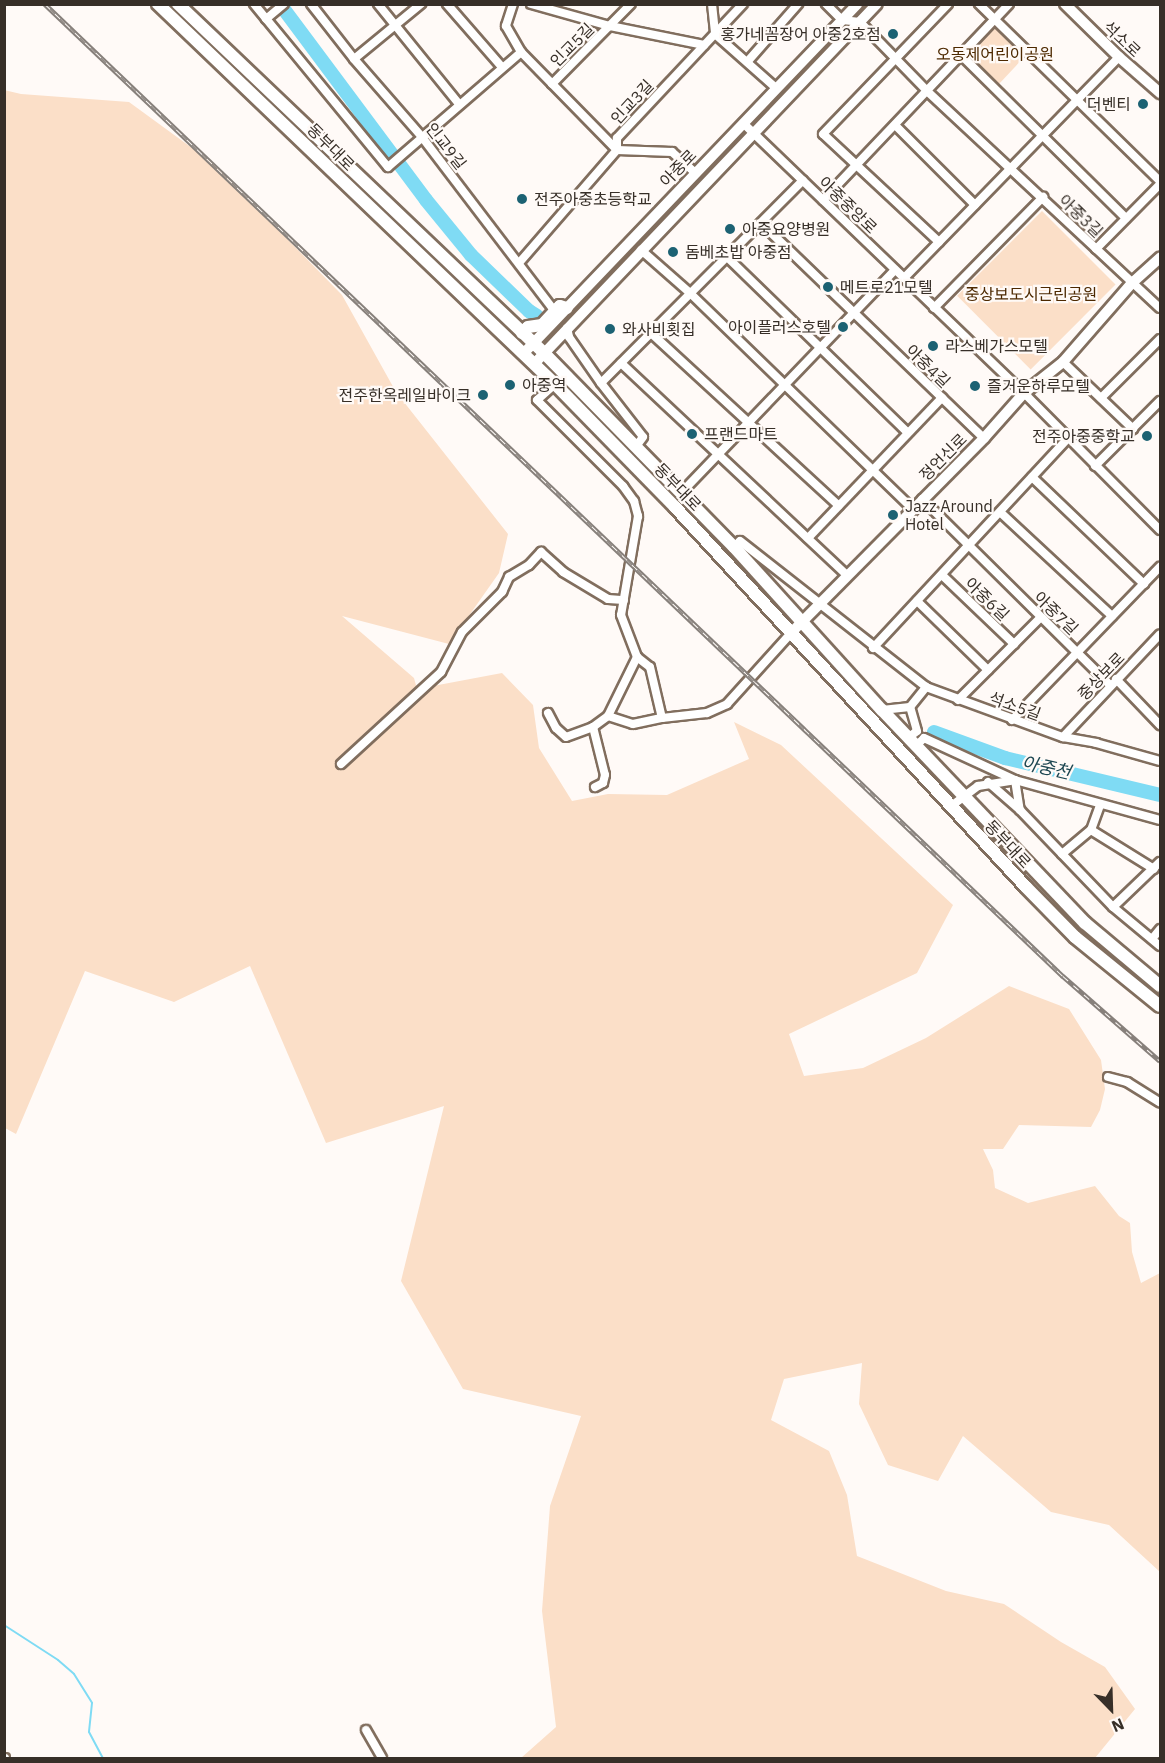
<!DOCTYPE html>
<html>
<head>
<meta charset="utf-8">
<style>
	body { margin:0 }
	#map { position:relative; width:1165px; height:1763px; overflow:hidden; background:#fffaf7; font-family:"IBM Plex Sans","Noto Sans KR",sans-serif }
	div>[style] { position:absolute }
	[style*='--x'] { left:calc(var(--x)*1px); top:calc(var(--y)*1px); width:calc(var(--w)*1px); rotate:calc(var(--a)*1deg) }
	.green>* { inset:0; background:#fbdfc8; transform-origin:0 0 }
	.stream>* { height:2px; margin:-1px; padding:0 1px; transform-origin:1px; border-radius:1px; background:#7fdbf4 }
	.river>* { height:14px; margin:-7px; padding:0 7px; transform-origin:7px; border-radius:7px; background:#7fdbf4 }
	.roads { filter:drop-shadow(2px 0 #816e5e) drop-shadow(-2px 0 #816e5e) drop-shadow(0 2px #816e5e) drop-shadow(0 -2px #816e5e) }
	.street>* { height:8px; margin:-4px; padding:0 4px; transform-origin:4px; border-radius:4px; background:#fff }
	.secondary>* { height:10px; margin:-5px; padding:0 5px; transform-origin:5px; border-radius:5px; background:#fff }
	.primary>* { height:12px; margin:-6px; padding:0 6px; transform-origin:6px; border-radius:6px; background:#fff }
	.rail>* { height:4.5px; margin-top:-2.25px; transform-origin:0; background:repeating-linear-gradient(90deg,#fffaf7 0 7px,#87807b 0 14px); box-sizing:border-box; border-block:2px solid #87807b }
	.dots>* { width:16px; height:16px; translate:-50% -50%; box-sizing:border-box; border:3px solid #fffaf7; border-radius:50% }
	span { translate:-50% -50%; white-space:nowrap; text-align:center; line-height:1.15; -webkit-text-stroke:4.5px #fffaf7; paint-order:stroke }
	.poi-label { font-size:16px; color:#372f28 }
	.right { translate:-100% -50%; text-align:right }
	.left { translate:0 -50%; text-align:left }
	.street-label { font-size:16px; color:#372f28 }
	.park-label { font-size:16px; color:#4d2900 }
	.water-label { font-size:18px; color:#1c4651; font-style:italic }
	.frame { position:absolute; inset:0; border:6px solid #372f28; pointer-events:none }
	.north { position:absolute; left:1081px; top:1679px; width:60px; height:60px; -webkit-text-stroke:4px #fffaf7; paint-order:stroke; rotate:157deg; font-size:16px; font-weight:700; line-height:24px; text-align:center; color:#372f28 }
	.north::after { content:''; display:block; margin:auto; width:21px; height:27px; background:#372f28; clip-path:polygon(50% 0,100% 100%,50% 72%,0 100%) }
</style>
</head>
<body>
<div id="map">
	<div class="green">
		<div style="left:994px;top:19px;width:48px;height:49px;rotate:43deg"></div>
		<div style="clip-path:polygon(4px 90px,21px 94px,129px 102px,214px 164px,342px 295px,396px 392px,508px 534px,499px 573px,449px 644px,342px 616px,414px 678px,417px 689px,502px 673px,533px 705px,539px 748px,572px 801px,608px 794px,667px 795px,749px 759px,734px 722px,781px 745px,953px 905px,917px 973px,789px 1034px,804px 1076px,863px 1068px,926px 1038px,1009px 986px,1069px 1009px,1101px 1060px,1105px 1089px,1100px 1110px,1091px 1127px,1019px 1125px,1003px 1149px,983px 1149px,993px 1170px,995px 1188px,1028px 1203px,1095px 1186px,1119px 1216px,1130px 1223px,1132px 1252px,1141px 1283px,1160px 1273px,1160px 1572px,1109px 1525px,1051px 1512px,963px 1436px,938px 1481px,888px 1465px,859px 1404px,862px 1363px,784px 1379px,771px 1420px,829px 1451px,847px 1495px,857px 1556px,946px 1591px,1004px 1604px,1061px 1642px,1105px 1667px,1135px 1709px,1095px 1758px,521px 1758px,556px 1727px,542px 1611px,550px 1506px,581px 1416px,463px 1389px,401px 1281px,444px 1106px,326px 1143px,250px 966px,174px 1002px,85px 971px,16px 1134px,5px 1128px)"></div>
		<div style="left:1042px;top:211px;width:104px;height:120px;rotate:45deg"></div>
	</div>
	<div class="stream">
		<div style="--x:4;--y:1625;--w:64;--a:32.9"></div>
		<div style="--x:58;--y:1660;--w:21;--a:41"></div>
		<div style="--x:74;--y:1674;--w:34;--a:58"></div>
		<div style="--x:92;--y:1703;--w:29;--a:96"></div>
		<div style="--x:89;--y:1732;--w:30;--a:62"></div>
	</div>
	<div class="river">
		<div style="--x:280;--y:4;--w:244;--a:53.3"></div>
		<div style="--x:426;--y:200;--w:71;--a:50.7"></div>
		<div style="--x:471;--y:255;--w:81;--a:44"></div>
		<div style="--x:529;--y:311;--w:9;--a:32"></div>
		<div style="--x:934;--y:732;--w:76;--a:20.1"></div>
		<div style="--x:1005;--y:758;--w:159;--a:13.4"></div>
	</div>
	<div class="roads">
		<div class="street">
			<div style="--x:254;--y:4;--w:211;--a:50.6"></div>
			<div style="--x:388;--y:167;--w:176;--a:-40.8"></div>
			<div style="--x:311;--y:4;--w:70;--a:52"></div>
			<div style="--x:354;--y:59;--w:103;--a:48.9"></div>
			<div style="--x:422;--y:137;--w:218;--a:52.7"></div>
			<div style="--x:378;--y:4;--w:129;--a:51"></div>
			<div style="--x:447;--y:4;--w:84;--a:48.9"></div>
			<div style="--x:513;--y:4;--w:23;--a:108"></div>
			<div style="--x:506;--y:26;--w:30;--a:60"></div>
			<div style="--x:521;--y:52;--w:137;--a:45.6"></div>
			<div style="--x:617;--y:150;--w:55;--a:2.1"></div>
			<div style="--x:672;--y:152;--w:30;--a:42"></div>
			<div style="--x:531;--y:4;--w:82;--a:15.6"></div>
			<div style="--x:610;--y:26;--w:96;--a:11.4"></div>
			<div style="--x:712;--y:4;--w:30;--a:84"></div>
			<div style="--x:715;--y:34;--w:81;--a:41.5"></div>
			<div style="--x:826;--y:4;--w:23;--a:45"></div>
			<div style="--x:842;--y:20;--w:18;--a:6"></div>
			<div style="--x:860;--y:22;--w:96;--a:45.8"></div>
			<div style="--x:927;--y:91;--w:318;--a:43"></div>
			<div style="--x:979;--y:4;--w:253;--a:44.4"></div>
			<div style="--x:266;--y:19;--w:23;--a:-40"></div>
			<div style="--x:961;--y:55;--w:232;--a:44.7"></div>
			<div style="--x:354;--y:59;--w:87;--a:-39.4"></div>
			<div style="--x:748;--y:61;--w:76;--a:-48.7"></div>
			<div style="--x:552;--y:84;--w:112;--a:-45.4"></div>
			<div style="--x:743;--y:123;--w:390;--a:43.9"></div>
			<div style="--x:1024;--y:393;--w:193;--a:45.2"></div>
			<div style="--x:895;--y:125;--w:113;--a:45"></div>
			<div style="--x:823;--y:200;--w:270;--a:-46.5"></div>
			<div style="--x:761;--y:223;--w:310;--a:44"></div>
			<div style="--x:939;--y:242;--w:158;--a:-137"></div>
			<div style="--x:823;--y:134;--w:180;--a:-46.1"></div>
			<div style="--x:1096;--y:249;--w:91;--a:-45.4"></div>
			<div style="--x:641;--y:250;--w:65;--a:41.3"></div>
			<div style="--x:690;--y:293;--w:309;--a:44.1"></div>
			<div style="--x:727;--y:257;--w:252;--a:44.2"></div>
			<div style="--x:519;--y:263;--w:150;--a:-49.1"></div>
			<div style="--x:617;--y:150;--w:12;--a:-90"></div>
			<div style="--x:617;--y:138;--w:184;--a:-46.8"></div>
			<div style="--x:904;--y:278;--w:308;--a:-45.8"></div>
			<div style="--x:934;--y:308;--w:156;--a:-45.5"></div>
			<div style="--x:567;--y:328;--w:9;--a:77"></div>
			<div style="--x:569;--y:337;--w:56;--a:55.2"></div>
			<div style="--x:601;--y:383;--w:68;--a:52.1"></div>
			<div style="--x:643;--y:437;--w:10;--a:127"></div>
			<div style="--x:651;--y:333;--w:255;--a:42.6"></div>
			<div style="--x:1063;--y:362;--w:97;--a:43.7"></div>
			<div style="--x:621;--y:363;--w:311;--a:43.2"></div>
			<div style="--x:601;--y:383;--w:286;--a:-45.1"></div>
			<div style="--x:555;--y:384;--w:24;--a:138"></div>
			<div style="--x:537;--y:400;--w:122;--a:45"></div>
			<div style="--x:623;--y:486;--w:19;--a:54"></div>
			<div style="--x:634;--y:501;--w:16;--a:75"></div>
			<div style="--x:638;--y:516;--w:100;--a:99.7"></div>
			<div style="--x:621;--y:615;--w:45;--a:69.1"></div>
			<div style="--x:637;--y:657;--w:16;--a:38"></div>
			<div style="--x:650;--y:667;--w:52;--a:76.8"></div>
			<div style="--x:662;--y:718;--w:45;--a:-6.3"></div>
			<div style="--x:707;--y:713;--w:22;--a:-24"></div>
			<div style="--x:727;--y:704;--w:97;--a:-47.9"></div>
			<div style="--x:1101;--y:398;--w:83;--a:-45"></div>
			<div style="--x:1095;--y:466;--w:92;--a:-45"></div>
			<div style="--x:1032;--y:477;--w:155;--a:43.7"></div>
			<div style="--x:681;--y:493;--w:309;--a:-46.2"></div>
			<div style="--x:922;--y:499;--w:264;--a:44.7"></div>
			<div style="--x:1000;--y:512;--w:153;--a:42.9"></div>
			<div style="--x:808;--y:538;--w:194;--a:-46.3"></div>
			<div style="--x:734;--y:547;--w:8;--a:-45"></div>
			<div style="--x:740;--y:541;--w:236;--a:38.1"></div>
			<div style="--x:926;--y:687;--w:146;--a:20.1"></div>
			<div style="--x:1063;--y:737;--w:34;--a:10"></div>
			<div style="--x:1096;--y:743;--w:66;--a:15.7"></div>
			<div style="--x:942;--y:575;--w:100;--a:43.8"></div>
			<div style="--x:917;--y:601;--w:99;--a:44.2"></div>
			<div style="--x:873;--y:648;--w:285;--a:-47.1"></div>
			<div style="--x:1116;--y:679;--w:64;--a:46.3"></div>
			<div style="--x:958;--y:700;--w:117;--a:-45"></div>
			<div style="--x:910;--y:707;--w:26;--a:-51"></div>
			<div style="--x:882;--y:710;--w:28;--a:-6"></div>
			<div style="--x:548;--y:713;--w:17;--a:62"></div>
			<div style="--x:556;--y:728;--w:13;--a:42"></div>
			<div style="--x:566;--y:737;--w:29;--a:-20"></div>
			<div style="--x:593;--y:727;--w:19;--a:-36"></div>
			<div style="--x:608;--y:716;--w:66;--a:-63.8"></div>
			<div style="--x:608;--y:716;--w:26;--a:18"></div>
			<div style="--x:633;--y:724;--w:30;--a:-12"></div>
			<div style="--x:1012;--y:720;--w:213;--a:-46"></div>
			<div style="--x:593;--y:727;--w:49;--a:76"></div>
			<div style="--x:605;--y:775;--w:8;--a:104"></div>
			<div style="--x:603;--y:783;--w:9;--a:153"></div>
			<div style="--x:1063;--y:737;--w:141;--a:-46.7"></div>
			<div style="--x:908;--y:738;--w:11;--a:-38"></div>
			<div style="--x:917;--y:731;--w:25;--a:-106"></div>
			<div style="--x:916;--y:746;--w:11;--a:-45"></div>
			<div style="--x:924;--y:738;--w:100;--a:24.8"></div>
			<div style="--x:1015;--y:780;--w:150;--a:15.4"></div>
			<div style="--x:341;--y:764;--w:136;--a:-42.6"></div>
			<div style="--x:441;--y:672;--w:45;--a:-62.3"></div>
			<div style="--x:462;--y:632;--w:57;--a:-45"></div>
			<div style="--x:502;--y:592;--w:17;--a:-65"></div>
			<div style="--x:509;--y:577;--w:23;--a:-31"></div>
			<div style="--x:529;--y:565;--w:18;--a:-47"></div>
			<div style="--x:541;--y:552;--w:30;--a:42"></div>
			<div style="--x:563;--y:572;--w:52;--a:31"></div>
			<div style="--x:608;--y:599;--w:16;--a:4"></div>
			<div style="--x:988;--y:782;--w:43;--a:41.2"></div>
			<div style="--x:950;--y:807;--w:35;--a:-37"></div>
			<div style="--x:978;--y:786;--w:37;--a:-9"></div>
			<div style="--x:1015;--y:780;--w:30;--a:81"></div>
			<div style="--x:1020;--y:810;--w:134;--a:46.2"></div>
			<div style="--x:1113;--y:907;--w:61;--a:39.7"></div>
			<div style="--x:1091;--y:830;--w:74;--a:31.8"></div>
			<div style="--x:1062;--y:854;--w:38;--a:-40"></div>
			<div style="--x:1091;--y:830;--w:27;--a:-70"></div>
			<div style="--x:1113;--y:907;--w:65;--a:-43.8"></div>
			<div style="--x:1152;--y:939;--w:13;--a:-51"></div>
			<div style="--x:1108;--y:1077;--w:20;--a:15"></div>
			<div style="--x:1127;--y:1082;--w:39;--a:32"></div>
			<div style="--x:366;--y:1730;--w:32;--a:60"></div>
			<div style="--x:4;--y:1758;--w:1;--a:0"></div>
		</div>
		<div class="secondary">
			<div style="--x:1065;--y:4;--w:76;--a:44.5"></div>
			<div style="--x:1119;--y:57;--w:55;--a:41.3"></div>
			<div style="--x:523;--y:354;--w:484;--a:-46.3"></div>
			<div style="--x:534;--y:364;--w:497;--a:-46.4"></div>
			<div style="--x:792;--y:632;--w:273;--a:-45.3"></div>
			<div style="--x:984;--y:438;--w:60;--a:-48.4"></div>
			<div style="--x:1024;--y:393;--w:50;--a:-38.5"></div>
			<div style="--x:1063;--y:362;--w:105;--a:-48.9"></div>
			<div style="--x:1132;--y:283;--w:38;--a:-42"></div>
		</div>
		<div class="primary">
			<div style="--x:158;--y:4;--w:550;--a:43.75"></div>
			<div style="--x:555;--y:384;--w:172;--a:45.7"></div>
			<div style="--x:675;--y:507;--w:517;--a:47.27"></div>
			<div style="--x:1026;--y:887;--w:70;--a:45.6"></div>
			<div style="--x:1075;--y:937;--w:109;--a:39.1"></div>
			<div style="--x:178;--y:4;--w:506;--a:43.64"></div>
			<div style="--x:544;--y:353;--w:272;--a:45.6"></div>
			<div style="--x:734;--y:547;--w:220;--a:47.8"></div>
			<div style="--x:882;--y:710;--w:294;--a:46.4"></div>
			<div style="--x:1085;--y:923;--w:98;--a:40"></div>
			<div style="--x:522;--y:333;--w:8;--a:-45"></div>
			<div style="--x:528;--y:327;--w:14;--a:-8"></div>
			<div style="--x:542;--y:325;--w:26;--a:-47"></div>
			<div style="--x:560;--y:306;--w:7;--a:16"></div>
		</div>
	</div>
	<div class="rail">
		<div style="--x:45;--y:4;--w:1408;--a:43.68"></div>
		<div style="--x:1063;--y:976;--w:129;--a:41.2"></div>
	</div>
	<div class="dots">
		<div style="left:893px;top:34px;background:#1c6273"></div>
		<div style="left:1143px;top:104px;background:#1c6273"></div>
		<div style="left:522px;top:199px;background:#1c6273"></div>
		<div style="left:730px;top:229px;background:#1c6273"></div>
		<div style="left:673px;top:252px;background:#1c6273"></div>
		<div style="left:828px;top:287px;background:#1c6273"></div>
		<div style="left:843px;top:327px;background:#1c6273"></div>
		<div style="left:610px;top:329px;background:#1c6273"></div>
		<div style="left:933px;top:346px;background:#1c6273"></div>
		<div style="left:510px;top:385px;background:#1c6273"></div>
		<div style="left:975px;top:386px;background:#1c6273"></div>
		<div style="left:483px;top:395px;background:#1c6273"></div>
		<div style="left:692px;top:434px;background:#1c6273"></div>
		<div style="left:1147px;top:436px;background:#1c6273"></div>
		<div style="left:893px;top:515px;background:#1c6273"></div>
	</div>
	<div class="poi-label">
		<span class="right" style="left:881px;top:34px">홍가네꼼장어 아중2호점</span>
		<span class="right" style="left:1131px;top:104px">더벤티</span>
		<span class="left" style="left:534px;top:199px">전주아중초등학교</span>
		<span class="left" style="left:742px;top:229px">아중요양병원</span>
		<span class="left" style="left:685px;top:252px">돔베초밥 아중점</span>
		<span class="left" style="left:840px;top:287px">메트로21모텔</span>
		<span class="right" style="left:831px;top:327px">아이플러스호텔</span>
		<span class="left" style="left:622px;top:329px">와사비횟집</span>
		<span class="left" style="left:945px;top:346px">라스베가스모텔</span>
		<span class="left" style="left:522px;top:385px">아중역</span>
		<span class="left" style="left:987px;top:386px">즐거운하루모텔</span>
		<span class="right" style="left:471px;top:395px">전주한옥레일바이크</span>
		<span class="left" style="left:704px;top:434px">프랜드마트</span>
		<span class="right" style="left:1135px;top:436px">전주아중중학교</span>
		<span class="left" style="left:905px;top:515px">Jazz Around<br>Hotel</span>
	</div>
	<div class="street-label">
		<span style="left:1122px;top:39px;rotate:43deg">석소로</span>
		<span style="left:572px;top:45px;rotate:-45deg">인교5길</span>
		<span style="left:632px;top:102px;rotate:-47deg">인교3길</span>
		<span style="left:446px;top:146px;rotate:52deg">인교9길</span>
		<span style="left:331px;top:147px;rotate:45deg">동부대로</span>
		<span style="left:678px;top:168px;rotate:-46deg">아중로</span>
		<span style="left:848px;top:205px;rotate:44deg">아중중앙로</span>
		<span style="left:1081px;top:216px;rotate:44deg">아중3길</span>
		<span style="left:928px;top:366px;rotate:44deg">아중4길</span>
		<span style="left:943px;top:457px;rotate:-45deg">정언신로</span>
		<span style="left:678px;top:487px;rotate:46deg">동부대로</span>
		<span style="left:987px;top:599px;rotate:44deg">아중6길</span>
		<span style="left:1056px;top:613px;rotate:44deg">아중7길</span>
		<span style="left:1101px;top:676px;rotate:-46deg">중상보로</span>
		<span style="left:1015px;top:706px;rotate:20deg">석소5길</span>
		<span style="left:1008px;top:844px;rotate:47deg">동부대로</span>
	</div>
	<div class="park-label">
		<span style="left:995px;top:54px">오동제어린이공원</span>
		<span style="left:1031px;top:294px">중상보도시근린공원</span>
	</div>
	<div class="water-label">
		<span style="left:1046px;top:768px;rotate:13deg">아중천</span>
	</div>
	<div class="frame"></div>
	<div class="north">N</div>
</div>
</body>
</html>
